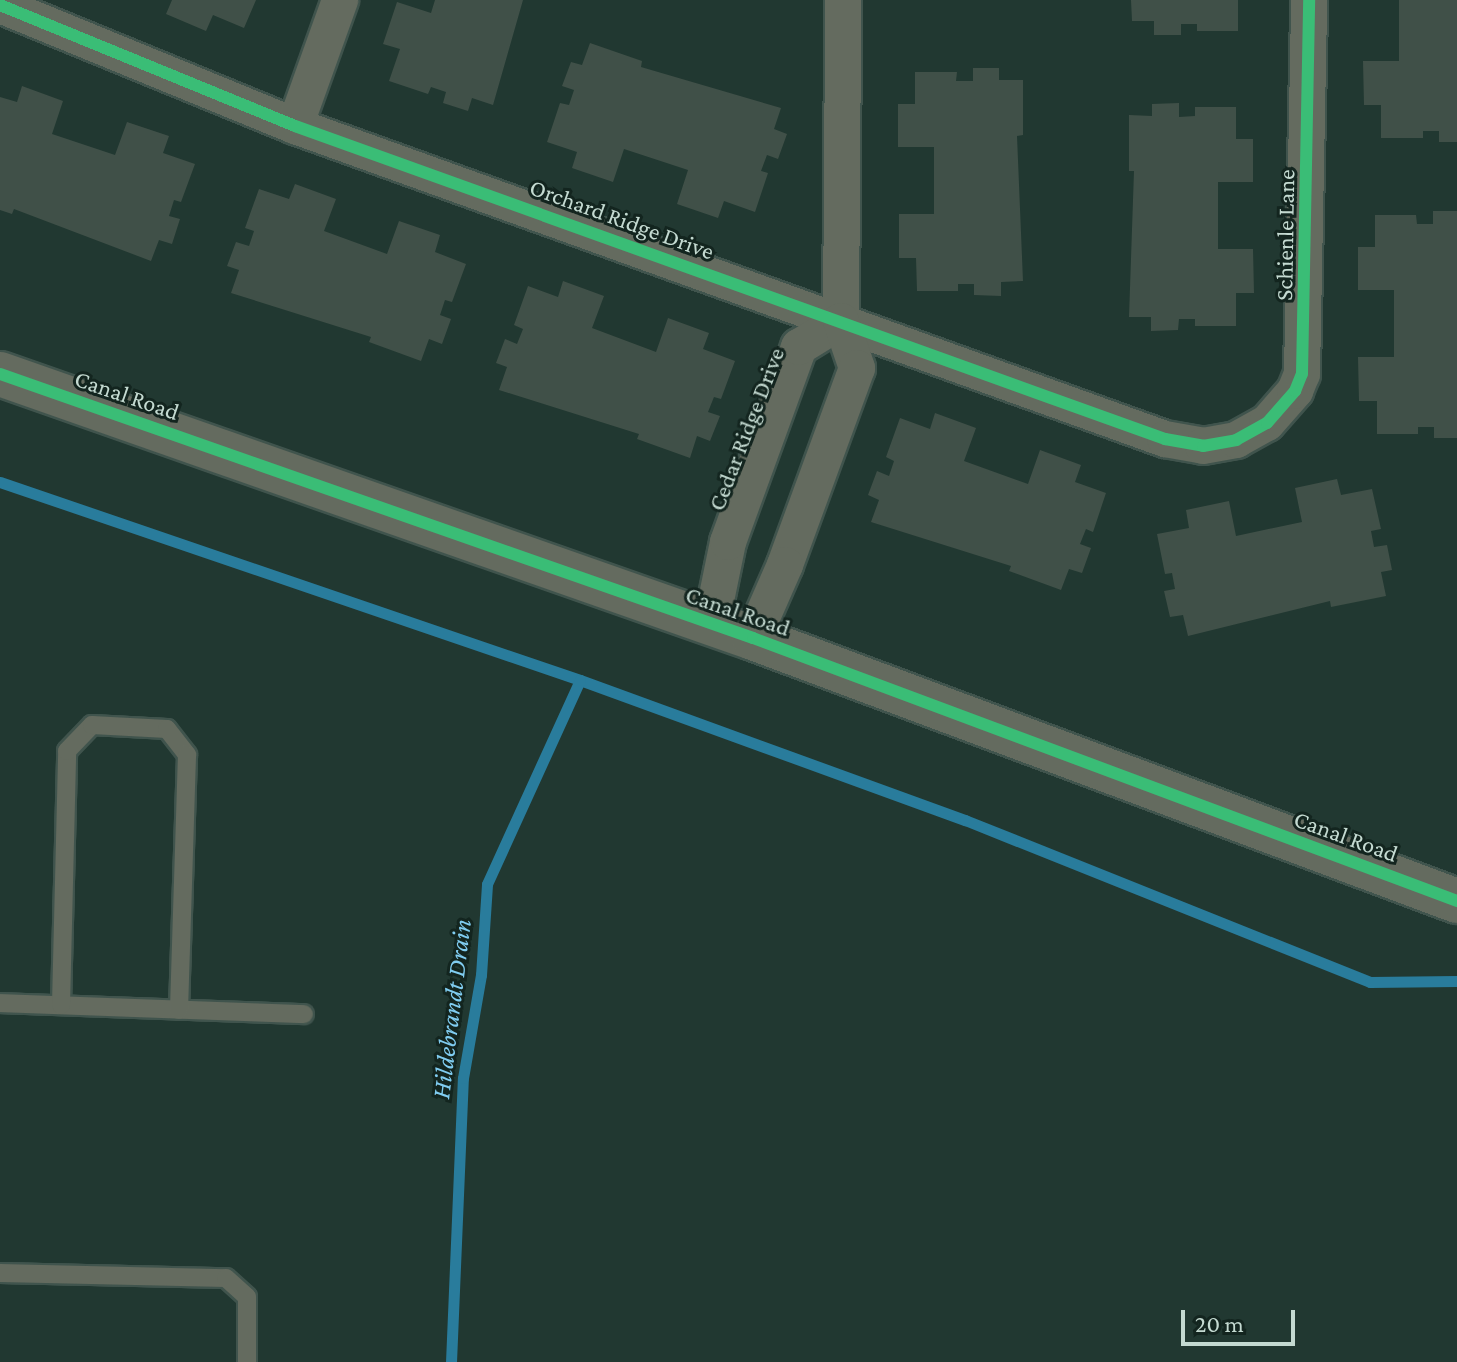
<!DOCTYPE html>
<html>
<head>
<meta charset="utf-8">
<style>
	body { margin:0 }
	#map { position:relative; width:1457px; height:1362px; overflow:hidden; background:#213831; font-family:"Crimson Pro",serif }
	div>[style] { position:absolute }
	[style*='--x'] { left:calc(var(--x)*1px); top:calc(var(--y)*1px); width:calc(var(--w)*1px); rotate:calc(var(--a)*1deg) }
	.stream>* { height:11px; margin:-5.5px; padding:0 5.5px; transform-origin:5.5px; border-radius:5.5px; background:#297c9c }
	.building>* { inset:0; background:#405048 }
	.roads { filter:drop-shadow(2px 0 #40544d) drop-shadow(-2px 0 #40544d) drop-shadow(0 2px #40544d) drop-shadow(0 -2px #40544d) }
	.service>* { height:18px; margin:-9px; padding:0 9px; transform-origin:9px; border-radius:9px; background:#646b5f }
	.minor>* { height:36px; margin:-18px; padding:0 18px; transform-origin:18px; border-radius:18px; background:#646b5f }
	.tertiary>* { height:44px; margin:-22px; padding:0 22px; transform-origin:22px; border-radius:22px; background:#646b5f }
	.cycleway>* { height:12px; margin:-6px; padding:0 6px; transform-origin:6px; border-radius:6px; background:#3abd76 }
	span { translate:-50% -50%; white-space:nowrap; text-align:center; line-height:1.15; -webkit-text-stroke:6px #13251f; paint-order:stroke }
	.street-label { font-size:24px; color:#c4dad1 }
	.water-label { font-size:26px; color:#80cdf1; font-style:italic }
	.scale { position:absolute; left:1181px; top:1310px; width:114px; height:36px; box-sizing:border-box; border:4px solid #c4dad1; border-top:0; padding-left:10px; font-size:24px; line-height:28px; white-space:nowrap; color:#c4dad1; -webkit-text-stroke:6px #13251f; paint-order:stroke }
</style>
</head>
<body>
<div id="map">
	<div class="stream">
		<div style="--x:0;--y:482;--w:613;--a:18.85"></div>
		<div style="--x:580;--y:680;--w:410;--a:20"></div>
		<div style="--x:965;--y:820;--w:436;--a:21.8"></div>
		<div style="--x:1370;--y:982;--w:87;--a:-0.7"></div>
		<div style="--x:451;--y:1362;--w:284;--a:-87.6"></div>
		<div style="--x:463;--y:1078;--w:105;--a:-80.1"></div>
		<div style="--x:481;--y:975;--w:91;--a:-86.2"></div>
		<div style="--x:487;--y:884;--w:224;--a:-65.5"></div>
	</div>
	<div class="building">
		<div style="clip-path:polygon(172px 0,256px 0,244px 28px,213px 15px,206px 31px,166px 14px)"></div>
		<div style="clip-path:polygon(435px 0,523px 0,493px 105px,472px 98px,468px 111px,443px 103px,446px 92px,431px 87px,428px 94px,389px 81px,400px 49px,383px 44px,397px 2px,431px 13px)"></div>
		<div style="clip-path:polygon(1131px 0,1238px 0,1238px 31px,1197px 31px,1197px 24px,1181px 24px,1181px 35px,1154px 35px,1154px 21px,1132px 21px)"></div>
		<div style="clip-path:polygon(1399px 0,1457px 0,1457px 142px,1439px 142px,1439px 131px,1423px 131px,1423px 138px,1381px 138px,1381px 105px,1364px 105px,1363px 61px,1399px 61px)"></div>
		<div style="clip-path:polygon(590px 43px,642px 61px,641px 67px,781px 108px,774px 129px,787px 134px,778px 159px,767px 155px,761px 171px,768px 173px,755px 212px,724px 201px,718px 218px,677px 204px,688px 170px,624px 149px,613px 182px,572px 168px,577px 152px,547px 142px,560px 103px,569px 105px,574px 90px,562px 86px,571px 62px,582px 65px)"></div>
		<div style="clip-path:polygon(973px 68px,999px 68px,999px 80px,1023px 80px,1023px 135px,1017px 136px,1023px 281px,1001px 282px,1001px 296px,974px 295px,974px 284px,958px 284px,958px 291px,917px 291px,916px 258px,899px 258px,899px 214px,934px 214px,934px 147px,898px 147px,898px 104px,915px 104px,915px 72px,957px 72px,956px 81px,973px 81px)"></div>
		<div style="clip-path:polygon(22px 86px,63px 101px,52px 134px,115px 155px,127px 122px,169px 136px,163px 153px,195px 164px,181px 202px,174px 200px,169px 216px,180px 219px,172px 244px,159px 240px,151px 261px,14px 209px,12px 214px,0 210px,0 97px,17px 102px)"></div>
		<div style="clip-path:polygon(1179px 103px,1179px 117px,1195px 116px,1195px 107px,1236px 107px,1236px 139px,1253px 139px,1253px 182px,1218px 182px,1218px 249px,1253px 249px,1254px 293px,1236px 293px,1236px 326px,1195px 326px,1195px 319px,1179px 319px,1178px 330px,1151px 331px,1151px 317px,1129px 317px,1134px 171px,1129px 171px,1129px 115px,1152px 116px,1152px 104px)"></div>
		<div style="clip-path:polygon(295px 184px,336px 199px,324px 231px,387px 254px,399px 221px,440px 235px,435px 252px,466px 264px,452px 302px,445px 300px,440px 315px,451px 319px,442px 344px,429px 339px,421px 361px,369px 342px,371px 337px,231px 293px,239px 270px,227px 266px,236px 242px,249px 246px,254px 231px,245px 228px,259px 189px,289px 199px)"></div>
		<div style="clip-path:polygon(1433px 211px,1457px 211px,1457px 438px,1434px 438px,1434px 427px,1418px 427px,1418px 434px,1377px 434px,1377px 401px,1359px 401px,1358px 357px,1394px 357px,1394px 290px,1358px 290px,1358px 247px,1375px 247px,1375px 215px,1416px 215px,1417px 224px,1433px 224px)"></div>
		<div style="clip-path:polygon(563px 281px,604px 296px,592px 328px,656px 352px,668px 318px,709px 333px,703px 349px,735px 361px,721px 399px,714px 397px,708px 412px,720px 416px,710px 441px,697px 436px,690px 458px,637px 439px,639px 434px,499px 390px,507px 367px,496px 363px,505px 339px,517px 344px,523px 329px,514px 325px,528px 286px,558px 297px)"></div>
		<div style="clip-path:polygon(935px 413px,976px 428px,964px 461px,1028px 484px,1040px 450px,1081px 465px,1075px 482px,1106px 493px,1093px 532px,1086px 529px,1080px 544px,1091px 548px,1082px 573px,1069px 569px,1061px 590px,1009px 571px,1011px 566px,871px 522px,879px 500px,868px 495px,877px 471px,889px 476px,894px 461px,886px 457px,900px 418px,930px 429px)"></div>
		<div style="clip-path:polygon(1337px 479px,1341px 495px,1372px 489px,1381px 529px,1371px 531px,1374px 547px,1387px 545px,1392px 570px,1381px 572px,1386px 596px,1331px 607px,1330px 601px,1188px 636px,1183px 615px,1170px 617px,1164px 591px,1175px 589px,1172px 573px,1165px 574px,1157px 534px,1189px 528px,1186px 510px,1229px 501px,1236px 536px,1302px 522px,1295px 488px)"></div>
	</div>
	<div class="roads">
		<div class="service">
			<div style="--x:0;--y:1003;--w:304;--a:2.1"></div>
			<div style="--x:61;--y:1005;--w:254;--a:-88.6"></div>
			<div style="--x:67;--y:751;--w:36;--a:-46"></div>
			<div style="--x:92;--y:725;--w:75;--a:3.1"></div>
			<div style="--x:167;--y:729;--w:33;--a:52"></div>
			<div style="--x:187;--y:755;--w:255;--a:91.8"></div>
			<div style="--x:0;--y:1273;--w:226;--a:1.3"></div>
			<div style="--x:226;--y:1278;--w:28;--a:42"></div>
			<div style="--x:247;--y:1297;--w:65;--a:90"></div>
		</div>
		<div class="minor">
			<div style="--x:0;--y:5;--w:319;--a:22.3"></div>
			<div style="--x:295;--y:126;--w:925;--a:19.79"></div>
			<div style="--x:1165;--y:439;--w:39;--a:10"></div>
			<div style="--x:1203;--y:446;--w:34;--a:-10"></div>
			<div style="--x:1236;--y:440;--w:35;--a:-29"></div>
			<div style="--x:1267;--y:423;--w:43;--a:-48.8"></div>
			<div style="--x:1295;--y:391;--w:18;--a:-68"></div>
			<div style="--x:1302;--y:374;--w:374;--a:-88.9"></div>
			<div style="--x:295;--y:126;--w:134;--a:-70.3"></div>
			<div style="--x:841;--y:321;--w:321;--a:-89.6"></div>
			<div style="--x:711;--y:625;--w:85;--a:-78.4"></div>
			<div style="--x:728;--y:542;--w:208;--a:-70"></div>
			<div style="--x:799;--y:347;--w:49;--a:-31.8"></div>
			<div style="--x:841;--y:321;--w:50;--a:71.2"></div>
			<div style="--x:857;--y:368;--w:210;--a:110.1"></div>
			<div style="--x:785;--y:565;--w:80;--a:113.7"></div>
		</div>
		<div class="tertiary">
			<div style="--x:0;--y:374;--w:798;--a:19.32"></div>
			<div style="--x:753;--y:638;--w:752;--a:20.48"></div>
		</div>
	</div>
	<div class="cycleway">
		<div style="--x:0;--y:5;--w:319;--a:22.3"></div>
		<div style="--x:295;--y:126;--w:925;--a:19.79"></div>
		<div style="--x:1165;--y:439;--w:39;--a:10"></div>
		<div style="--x:1203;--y:446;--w:34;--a:-10"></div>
		<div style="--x:1236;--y:440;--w:35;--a:-29"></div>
		<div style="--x:1267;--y:423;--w:43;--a:-48.8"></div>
		<div style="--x:1295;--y:391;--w:18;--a:-68"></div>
		<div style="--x:1302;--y:374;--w:374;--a:-88.9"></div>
		<div style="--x:0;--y:374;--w:798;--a:19.32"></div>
		<div style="--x:753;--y:638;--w:752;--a:20.48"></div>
	</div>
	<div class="street-label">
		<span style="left:622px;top:219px;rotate:20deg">Orchard Ridge Drive</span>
		<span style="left:1285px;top:235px;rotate:-89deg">Schienle Lane</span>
		<span style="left:127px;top:395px;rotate:19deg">Canal Road</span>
		<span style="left:746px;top:429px;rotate:-69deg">Cedar Ridge Drive</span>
		<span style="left:738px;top:611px;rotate:19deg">Canal Road</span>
		<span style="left:1346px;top:836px;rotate:20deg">Canal Road</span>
	</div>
	<div class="water-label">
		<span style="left:452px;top:1009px;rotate:-83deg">Hildebrandt Drain</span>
	</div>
	<div class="scale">20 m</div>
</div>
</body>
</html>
